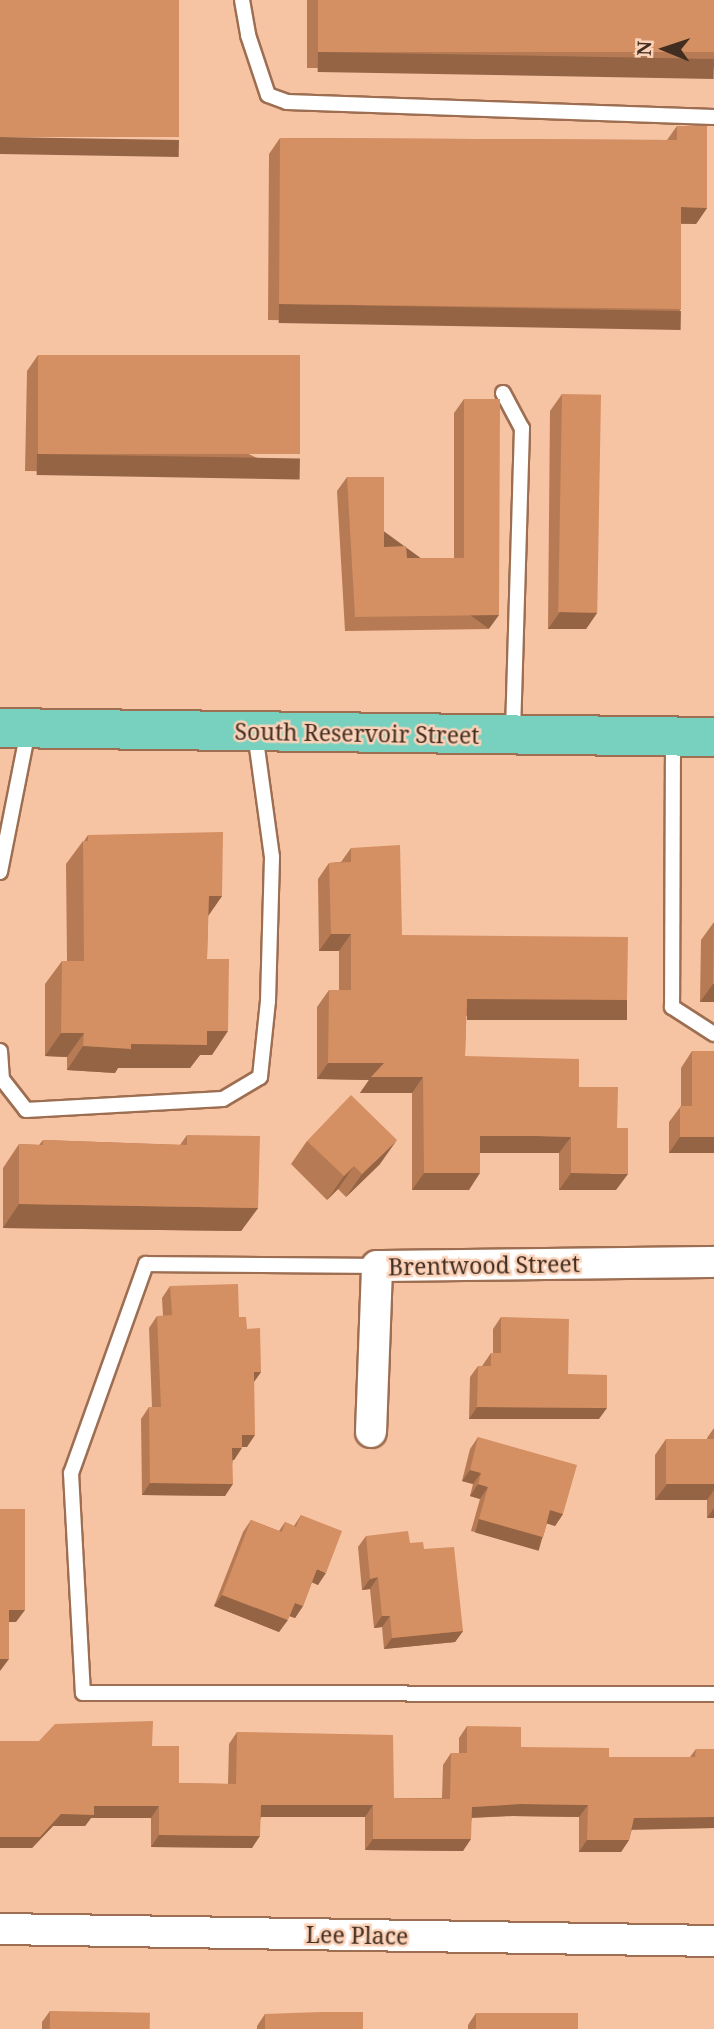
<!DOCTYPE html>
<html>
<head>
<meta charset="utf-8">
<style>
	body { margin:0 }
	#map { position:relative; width:714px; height:2029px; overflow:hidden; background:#f6c3a3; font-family:"Noto Serif",serif }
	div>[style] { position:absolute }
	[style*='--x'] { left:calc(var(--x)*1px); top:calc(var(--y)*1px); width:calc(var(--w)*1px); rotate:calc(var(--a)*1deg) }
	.roads { filter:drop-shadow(2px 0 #9d6e51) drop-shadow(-2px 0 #9d6e51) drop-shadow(0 2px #9d6e51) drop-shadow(0 -2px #9d6e51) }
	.lane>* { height:14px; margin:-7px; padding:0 7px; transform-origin:7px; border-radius:7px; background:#fff }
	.street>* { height:30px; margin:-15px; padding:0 15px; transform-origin:15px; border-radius:15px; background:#fff }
	.primary>* { height:38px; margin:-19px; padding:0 19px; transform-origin:19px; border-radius:19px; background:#78d1be }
	.wall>* { inset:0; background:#b67b54; transform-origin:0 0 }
	.shaded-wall>* { inset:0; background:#946445; transform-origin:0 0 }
	.building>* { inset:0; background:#d48f62; transform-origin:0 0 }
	span { translate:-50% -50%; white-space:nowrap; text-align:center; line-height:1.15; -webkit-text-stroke:5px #fcd2b9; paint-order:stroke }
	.street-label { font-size:23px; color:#422e21 }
	.north { position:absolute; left:630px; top:14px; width:70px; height:70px; -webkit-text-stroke:5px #fcd2b9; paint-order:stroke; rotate:272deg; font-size:19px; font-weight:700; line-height:28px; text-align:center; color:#422e21 }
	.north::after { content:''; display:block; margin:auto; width:24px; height:32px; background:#422e21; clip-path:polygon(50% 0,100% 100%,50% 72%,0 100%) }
</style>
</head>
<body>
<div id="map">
	<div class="roads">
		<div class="lane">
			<div style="--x:242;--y:0;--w:36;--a:80"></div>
			<div style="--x:248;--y:35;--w:63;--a:71.6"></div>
			<div style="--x:268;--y:95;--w:20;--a:20"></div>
			<div style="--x:287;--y:102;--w:427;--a:2"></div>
			<div style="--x:503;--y:393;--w:40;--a:62"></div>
			<div style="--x:522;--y:428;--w:306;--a:91.7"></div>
			<div style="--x:673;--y:737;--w:270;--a:90.2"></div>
			<div style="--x:672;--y:1007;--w:50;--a:32.7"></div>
			<div style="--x:0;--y:872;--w:145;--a:-78.8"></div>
			<div style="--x:0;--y:1051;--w:28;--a:86"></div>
			<div style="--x:2;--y:1079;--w:39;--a:52"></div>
			<div style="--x:26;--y:1110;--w:197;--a:-3.2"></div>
			<div style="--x:223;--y:1099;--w:43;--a:-30.7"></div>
			<div style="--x:260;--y:1077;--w:76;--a:-84"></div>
			<div style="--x:268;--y:1001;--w:144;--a:-88.4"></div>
			<div style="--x:272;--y:857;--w:125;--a:-97.8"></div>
			<div style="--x:377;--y:1266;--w:231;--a:-179.5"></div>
			<div style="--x:146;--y:1264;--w:222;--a:109.7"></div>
			<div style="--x:71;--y:1473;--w:220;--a:86.9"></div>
			<div style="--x:83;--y:1693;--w:631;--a:0.09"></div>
		</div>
		<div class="street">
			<div style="--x:371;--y:1432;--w:166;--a:-87.9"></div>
			<div style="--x:377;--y:1266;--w:337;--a:-0.7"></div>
			<div style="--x:0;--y:1929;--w:714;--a:0.96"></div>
		</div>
		<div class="primary">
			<div style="--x:0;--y:728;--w:714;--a:0.72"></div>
		</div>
	</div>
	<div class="wall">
		<div style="left:307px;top:0;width:407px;height:68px"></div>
		<div style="clip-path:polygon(677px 126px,707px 208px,696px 224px,681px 224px,681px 309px,669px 325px,268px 320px,269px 154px,280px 138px,667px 140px)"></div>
		<div style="clip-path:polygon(38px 355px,289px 473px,25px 471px,27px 371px)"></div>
		<div style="clip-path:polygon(562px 394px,597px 613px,586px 629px,548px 629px,550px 411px)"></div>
		<div style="clip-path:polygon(464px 399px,489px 629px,345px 631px,337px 491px,347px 477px,384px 547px,407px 558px,454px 558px,454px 413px)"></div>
		<div style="clip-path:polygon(88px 835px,222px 896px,208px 916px,207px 959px,212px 1055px,200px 1055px,190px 1068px,118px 1068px,115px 1073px,67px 1070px,67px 1057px,45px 1056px,45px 984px,62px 961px,67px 961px,66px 864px,83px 841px,84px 841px)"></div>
		<div style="clip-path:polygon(351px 848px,402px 935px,616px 1017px,466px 1016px,465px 1056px,579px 1087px,616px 1190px,559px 1190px,559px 1153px,525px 1152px,480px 1153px,469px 1190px,412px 1190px,412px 1093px,360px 1093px,369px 1080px,317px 1079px,317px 1007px,329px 990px,339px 990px,339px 951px,319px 951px,318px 879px,329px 863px,341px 862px)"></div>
		<div style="clip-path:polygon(714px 903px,714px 1002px,700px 1002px,701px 940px,714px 922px)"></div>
		<div style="clip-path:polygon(692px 1051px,714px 1051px,714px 1153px,669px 1153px,669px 1122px,681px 1106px,681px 1068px)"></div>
		<div style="clip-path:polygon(187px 1135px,258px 1208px,241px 1231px,3px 1228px,3px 1168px,19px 1144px,39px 1145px,43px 1140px,180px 1145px)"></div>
		<div style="clip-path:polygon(307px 1141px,380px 1164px,346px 1197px,338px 1189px,327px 1200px,291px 1164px)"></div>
		<div style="clip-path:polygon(170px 1286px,239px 1317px,247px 1329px,261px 1372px,254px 1382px,247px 1447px,242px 1447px,234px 1460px,233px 1460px,225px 1496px,142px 1495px,141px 1419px,149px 1407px,152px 1407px,149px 1328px,157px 1316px,163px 1316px,162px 1298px)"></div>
		<div style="clip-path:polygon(501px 1317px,568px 1374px,599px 1419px,469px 1419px,470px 1377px,478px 1366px,482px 1366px,491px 1353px,493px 1353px,493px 1329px)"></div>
		<div style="clip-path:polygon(714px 1428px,714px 1518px,707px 1518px,707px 1500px,655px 1500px,655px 1455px,666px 1439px,707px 1439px,707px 1438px)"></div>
		<div style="clip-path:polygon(478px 1437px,563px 1514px,555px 1526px,547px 1523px,543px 1537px,535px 1549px,471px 1531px,480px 1499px,470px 1496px,473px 1484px,462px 1481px,470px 1449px)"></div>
		<div style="clip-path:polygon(301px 1515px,318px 1585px,312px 1582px,303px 1606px,295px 1618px,289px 1616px,279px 1632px,214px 1606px,243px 1532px,251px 1520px,279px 1531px,285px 1522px,294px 1526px)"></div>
		<div style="clip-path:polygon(366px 1536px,410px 1543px,424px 1549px,463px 1631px,455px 1642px,384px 1649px,382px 1627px,374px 1628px,370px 1589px,362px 1590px,358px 1547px)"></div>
		<div style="clip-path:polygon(467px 1726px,521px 1747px,609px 1757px,690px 1757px,696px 1749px,714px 1749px,714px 1828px,632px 1829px,629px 1840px,621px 1852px,579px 1852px,579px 1817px,512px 1816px,472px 1818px,463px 1851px,365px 1850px,365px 1817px,261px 1817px,252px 1848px,151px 1847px,151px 1818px,91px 1818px,85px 1826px,53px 1826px,32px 1848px,0 1848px,152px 1746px,179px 1783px,228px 1784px,229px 1744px,237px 1732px,394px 1798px,442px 1798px,443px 1765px,451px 1753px,459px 1753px,459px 1738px)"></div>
		<div style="clip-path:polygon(50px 2011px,149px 2029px,42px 2029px,42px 2022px)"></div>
		<div style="clip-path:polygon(476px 2013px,578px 2029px,468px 2029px,468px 2025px)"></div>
		<div style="clip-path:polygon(265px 2014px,363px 2029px,257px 2029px,257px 2026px)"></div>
	</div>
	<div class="shaded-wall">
		<div style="left:318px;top:52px;width:396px;height:20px;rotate:1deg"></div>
		<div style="left:0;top:137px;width:179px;height:17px;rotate:1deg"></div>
		<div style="clip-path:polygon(681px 207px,707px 208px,696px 224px,670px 223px)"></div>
		<div style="left:279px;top:304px;width:402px;height:19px;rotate:1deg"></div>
		<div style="left:37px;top:454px;width:263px;height:21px;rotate:1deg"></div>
		<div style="clip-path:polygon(560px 612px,597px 613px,586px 629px,548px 629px)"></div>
		<div style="left:499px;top:615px;width:17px;height:144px;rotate:126deg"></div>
		<div style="clip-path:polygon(209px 896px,222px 896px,206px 919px)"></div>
		<div style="clip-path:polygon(331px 934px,351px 934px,339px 951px,319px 951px)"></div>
		<div style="clip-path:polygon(713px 984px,714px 984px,714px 1002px,700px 1002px)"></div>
		<div style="left:467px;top:999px;width:160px;height:21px"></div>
		<div style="clip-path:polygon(207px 1031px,228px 1031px,212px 1055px,200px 1055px,190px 1068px,118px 1068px,115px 1073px,67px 1070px,83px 1046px,131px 1044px)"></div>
		<div style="clip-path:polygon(61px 1033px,84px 1033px,67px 1057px,45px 1056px)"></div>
		<div style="clip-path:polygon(328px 1063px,384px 1063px,423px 1077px,412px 1093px,360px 1093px,369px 1080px,317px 1079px)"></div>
		<div style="clip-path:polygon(480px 1136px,536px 1136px,571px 1137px,559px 1153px,468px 1153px)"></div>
		<div style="clip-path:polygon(680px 1137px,714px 1137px,714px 1153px,669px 1153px)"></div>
		<div style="clip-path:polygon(397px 1140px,380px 1164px,346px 1197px,362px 1174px)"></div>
		<div style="clip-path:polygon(354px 1166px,338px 1189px,327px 1200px,344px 1176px)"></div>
		<div style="clip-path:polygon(424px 1173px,480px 1173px,469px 1190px,412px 1190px)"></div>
		<div style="clip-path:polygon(571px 1173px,628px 1174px,616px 1190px,559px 1190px)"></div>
		<div style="clip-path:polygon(19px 1204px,258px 1208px,241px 1231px,3px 1228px)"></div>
		<div style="clip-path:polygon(254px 1372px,261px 1372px,253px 1383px)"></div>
		<div style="clip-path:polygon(477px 1407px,607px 1408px,599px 1419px,469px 1419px)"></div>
		<div style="clip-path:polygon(242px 1435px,255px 1435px,247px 1447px,234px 1447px)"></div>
		<div style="clip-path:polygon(232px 1448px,242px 1448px,234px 1460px,224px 1460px)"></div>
		<div style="clip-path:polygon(470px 1470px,481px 1473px,473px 1484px,462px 1481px)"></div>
		<div style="clip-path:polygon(150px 1483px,233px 1484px,225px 1496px,142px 1495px)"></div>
		<div style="clip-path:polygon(478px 1484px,488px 1487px,480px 1499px,470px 1496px)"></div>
		<div style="clip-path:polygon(667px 1484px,714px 1484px,714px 1490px,707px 1500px,655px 1500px)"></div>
		<div style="clip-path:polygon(714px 1508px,714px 1518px,707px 1518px)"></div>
		<div style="clip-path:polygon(550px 1510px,563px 1514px,555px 1526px,542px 1522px)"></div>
		<div style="left:479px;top:1519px;width:66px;height:14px;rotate:16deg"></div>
		<div style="clip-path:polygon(317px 1569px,326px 1573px,318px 1585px,309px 1581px)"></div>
		<div style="clip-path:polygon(378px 1577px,370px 1589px,362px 1590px,370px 1579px)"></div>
		<div style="clip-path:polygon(222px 1595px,288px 1620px,279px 1632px,214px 1606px)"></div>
		<div style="clip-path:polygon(295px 1603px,303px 1606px,295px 1618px,287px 1615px)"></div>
		<div style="clip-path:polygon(9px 1610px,25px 1610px,16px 1622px,1px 1622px)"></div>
		<div style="clip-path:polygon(382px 1616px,390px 1616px,382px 1627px,374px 1628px)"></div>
		<div style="clip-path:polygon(463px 1631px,455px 1642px,384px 1649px,392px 1638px)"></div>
		<div style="clip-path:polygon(0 1659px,9px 1659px,0 1671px)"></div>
		<div style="clip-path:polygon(306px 1804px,373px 1805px,365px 1817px,252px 1817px,261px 1805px)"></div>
		<div style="clip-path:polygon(520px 1804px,588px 1805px,579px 1817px,512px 1816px,464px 1818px,472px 1807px)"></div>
		<div style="clip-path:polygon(94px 1806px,159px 1806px,151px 1818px,91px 1818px,85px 1826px,53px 1826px,32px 1848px,0 1848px,0 1837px,61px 1814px)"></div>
		<div style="clip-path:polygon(714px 1817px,714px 1828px,626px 1830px,634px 1818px)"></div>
		<div style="clip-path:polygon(159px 1835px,260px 1836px,252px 1848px,151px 1847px)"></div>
		<div style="clip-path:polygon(373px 1839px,471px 1839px,463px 1851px,365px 1850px)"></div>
		<div style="clip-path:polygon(587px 1840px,629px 1840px,621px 1852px,579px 1852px)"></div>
	</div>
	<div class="building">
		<div style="left:0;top:0;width:179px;height:137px"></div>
		<div style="left:318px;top:0;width:396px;height:52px"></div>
		<div style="clip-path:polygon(677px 126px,707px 126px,707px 208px,681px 207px,681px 309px,279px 304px,280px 138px,677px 140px)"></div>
		<div style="left:38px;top:355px;width:262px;height:99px"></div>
		<div style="left:562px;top:394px;width:39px;height:218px;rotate:1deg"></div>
		<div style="clip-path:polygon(464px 399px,500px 399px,499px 615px,355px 617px,347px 477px,384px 477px,384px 547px,406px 546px,407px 558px,464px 558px)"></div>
		<div style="clip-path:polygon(223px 832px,222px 896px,209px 896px,207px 959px,229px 959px,228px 1031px,207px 1031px,207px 1045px,131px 1044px,131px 1049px,83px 1046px,84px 1033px,61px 1033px,62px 961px,84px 961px,83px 841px,88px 841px,88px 835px)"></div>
		<div style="clip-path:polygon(400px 845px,402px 935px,628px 937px,627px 1000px,467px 999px,465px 1056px,579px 1059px,579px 1087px,618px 1087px,617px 1128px,628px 1128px,628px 1174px,571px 1173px,571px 1137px,536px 1136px,480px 1136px,480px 1173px,424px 1173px,423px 1077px,371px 1077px,384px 1063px,328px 1063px,329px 990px,351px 990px,351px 934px,331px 934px,329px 863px,351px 862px,351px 848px)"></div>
		<div style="clip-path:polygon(714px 922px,714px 984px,713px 984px)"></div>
		<div style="clip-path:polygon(692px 1051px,714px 1051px,714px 1137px,680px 1137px,680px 1106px,692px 1106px)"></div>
		<div style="clip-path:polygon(351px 1095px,397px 1140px,362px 1174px,354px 1166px,344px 1176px,307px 1141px)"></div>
		<div style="clip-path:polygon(187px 1135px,260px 1136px,258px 1208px,19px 1204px,19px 1144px,43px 1145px,43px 1140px,187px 1145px)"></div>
		<div style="clip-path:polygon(238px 1284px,239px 1317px,246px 1317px,247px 1329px,260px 1328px,261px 1372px,254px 1372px,255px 1435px,242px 1435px,242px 1448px,232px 1448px,233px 1484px,150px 1483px,149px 1407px,161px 1407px,157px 1316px,172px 1315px,170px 1286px)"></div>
		<div style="clip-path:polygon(501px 1317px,569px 1319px,568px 1374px,607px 1375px,607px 1408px,477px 1407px,478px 1366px,491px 1366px,491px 1353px,501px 1353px)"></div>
		<div style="clip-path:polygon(478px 1437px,577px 1465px,563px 1514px,550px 1510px,543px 1537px,479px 1519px,488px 1487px,478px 1484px,481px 1473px,470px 1470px)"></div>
		<div style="left:666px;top:1439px;width:48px;height:45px"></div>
		<div style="clip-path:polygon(0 1509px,25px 1509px,25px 1610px,9px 1610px,9px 1659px,0 1659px)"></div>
		<div style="clip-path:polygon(301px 1515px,342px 1531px,326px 1573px,317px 1569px,303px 1606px,295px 1603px,288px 1620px,222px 1595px,251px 1520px,282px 1532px,285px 1522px,296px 1527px)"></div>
		<div style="clip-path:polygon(408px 1531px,410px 1543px,423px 1542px,424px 1549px,454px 1547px,463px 1631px,392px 1638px,390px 1616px,382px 1616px,378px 1577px,370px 1579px,366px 1536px)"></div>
		<div style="clip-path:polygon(153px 1721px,152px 1746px,179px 1746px,179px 1783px,236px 1784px,237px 1732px,393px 1735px,394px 1798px,450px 1799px,451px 1753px,467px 1753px,467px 1726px,521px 1727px,521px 1747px,609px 1748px,609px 1757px,695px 1757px,696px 1749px,714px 1749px,714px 1817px,634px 1818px,629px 1840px,587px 1840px,588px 1805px,520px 1804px,472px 1807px,471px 1839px,373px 1839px,373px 1805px,261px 1805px,260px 1836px,159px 1835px,159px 1806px,94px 1806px,94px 1815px,61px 1814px,40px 1837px,0 1837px,0 1741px,39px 1741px,55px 1724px)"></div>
		<div style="left:50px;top:2011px;width:100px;height:18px;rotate:1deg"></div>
		<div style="clip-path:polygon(321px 2012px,363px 2012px,363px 2029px,265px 2029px,265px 2014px)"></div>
		<div style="left:476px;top:2013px;width:102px;height:16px"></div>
	</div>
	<div class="street-label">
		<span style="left:357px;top:733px;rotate:1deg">South Reservoir Street</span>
		<span style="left:484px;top:1265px;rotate:-1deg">Brentwood Street</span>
		<span style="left:357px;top:1935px;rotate:1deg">Lee Place</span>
	</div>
	<div class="north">N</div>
</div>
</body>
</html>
